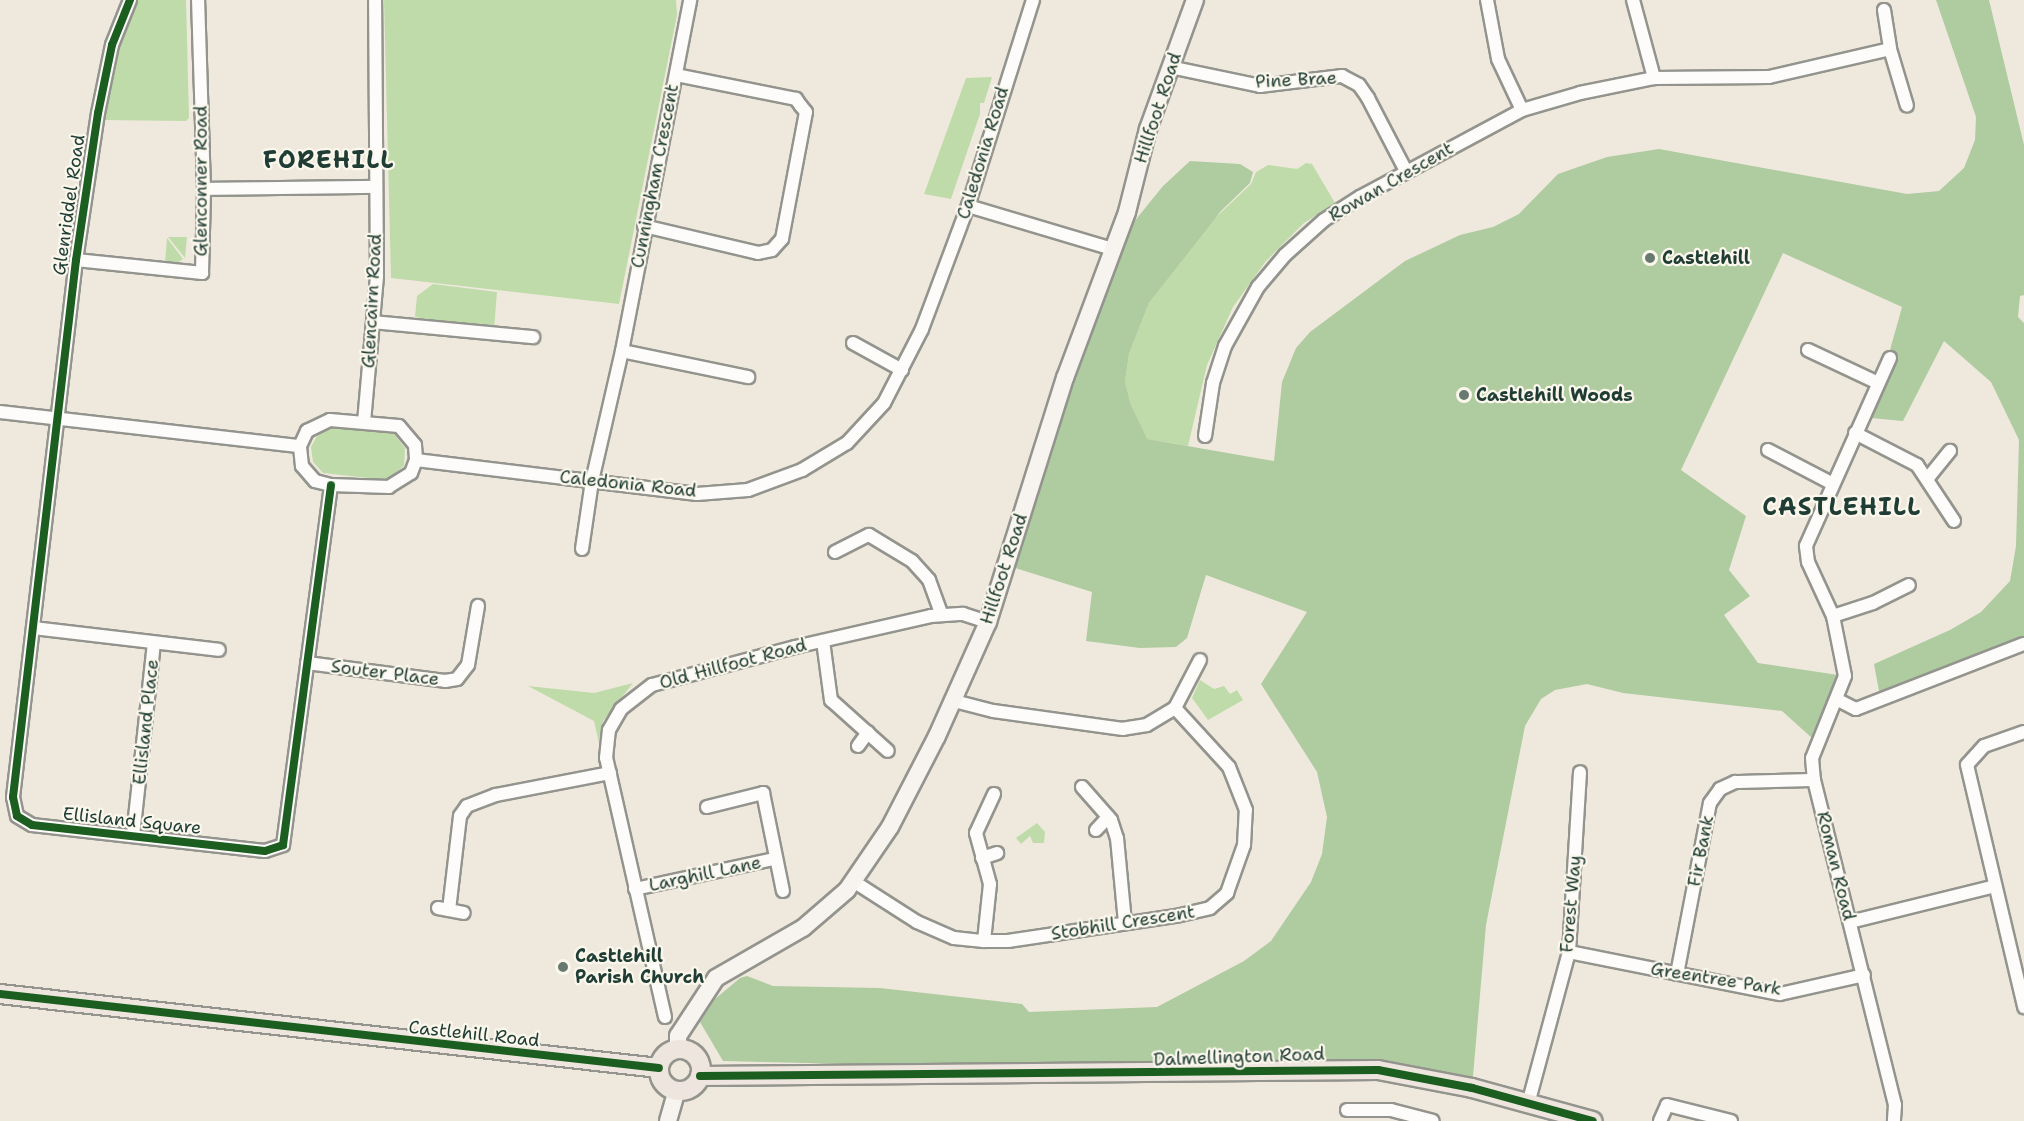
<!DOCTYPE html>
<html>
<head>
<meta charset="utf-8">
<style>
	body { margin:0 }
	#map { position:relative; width:2024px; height:1121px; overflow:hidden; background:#efe9dd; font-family:"Shantell Sans",sans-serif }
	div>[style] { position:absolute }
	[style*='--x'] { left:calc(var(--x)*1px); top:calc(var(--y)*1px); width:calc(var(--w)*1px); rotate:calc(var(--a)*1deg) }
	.green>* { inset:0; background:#c0dbaa }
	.forest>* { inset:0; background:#afcba0 }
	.roads { filter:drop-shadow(2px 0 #93948d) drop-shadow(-2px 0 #93948d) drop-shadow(0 2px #93948d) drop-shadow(0 -2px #93948d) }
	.street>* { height:12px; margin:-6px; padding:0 6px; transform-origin:6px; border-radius:6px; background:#fdfcfa }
	.secondary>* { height:16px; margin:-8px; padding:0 8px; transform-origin:8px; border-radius:8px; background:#f7f3ef }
	.primary>* { height:18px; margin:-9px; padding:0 9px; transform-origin:9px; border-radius:9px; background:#eee6de }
	.primary>.ring { margin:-9px; padding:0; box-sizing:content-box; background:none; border:18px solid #eee6de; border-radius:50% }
	.cycleway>* { height:8px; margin:-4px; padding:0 4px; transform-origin:4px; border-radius:4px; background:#1b5e20 }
	.dots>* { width:16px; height:16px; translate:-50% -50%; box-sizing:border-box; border:3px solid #fbf7ec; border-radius:50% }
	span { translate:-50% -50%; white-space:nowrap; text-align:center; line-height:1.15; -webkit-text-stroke:4.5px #fbf7ec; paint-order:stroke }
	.street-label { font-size:18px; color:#1f3d34 }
	.poi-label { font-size:18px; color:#1f3d34; font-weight:700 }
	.left { translate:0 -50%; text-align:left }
	.district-label { font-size:24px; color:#1f3d34; font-weight:700; letter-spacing:1.5px }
</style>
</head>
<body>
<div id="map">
	<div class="green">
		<div style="clip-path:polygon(136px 0,186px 0,189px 118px,186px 121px,99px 120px,118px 45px)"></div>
		<div style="clip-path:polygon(384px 0,676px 0,677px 15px,619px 304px,391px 278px)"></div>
		<div style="clip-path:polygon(992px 77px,984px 103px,980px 103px,980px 114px,951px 199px,924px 194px,966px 78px)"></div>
		<div style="clip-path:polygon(1306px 163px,1312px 164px,1335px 203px,1304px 223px,1266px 261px,1233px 307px,1207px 365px,1188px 446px,1146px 439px,1131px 405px,1125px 382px,1129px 354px,1149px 303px,1214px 219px,1251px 184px,1256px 172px,1268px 165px,1297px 169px)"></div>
		<div style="clip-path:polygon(168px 237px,187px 237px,185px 258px)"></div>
		<div style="clip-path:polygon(167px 238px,183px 259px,177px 263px,165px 262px)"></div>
		<div style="clip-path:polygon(433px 284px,497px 292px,494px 329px,415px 317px,417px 296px)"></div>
		<div style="clip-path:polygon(334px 427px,394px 434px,405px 448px,404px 466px,386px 480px,323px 473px,313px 462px,311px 447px,317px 436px)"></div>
		<div style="clip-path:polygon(1200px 680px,1214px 689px,1224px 686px,1230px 694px,1237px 690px,1243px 700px,1208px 720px,1192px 698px)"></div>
		<div style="clip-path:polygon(633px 683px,603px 721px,599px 743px,594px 721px,528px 686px,594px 693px)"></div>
		<div style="clip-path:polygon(1037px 823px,1045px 832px,1044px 843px,1033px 843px,1030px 836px,1021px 844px,1016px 838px)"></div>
	</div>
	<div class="forest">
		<div style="clip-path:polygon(1936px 0,1989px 0,2024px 145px,2024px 295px,2020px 296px,2018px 317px,2024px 323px,2024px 646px,1882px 707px,1874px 664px,1950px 630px,1981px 612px,2010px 581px,2016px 546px,2019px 440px,1991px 382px,1944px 341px,1903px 421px,1871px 418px,1902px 307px,1783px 253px,1681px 470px,1746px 516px,1729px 570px,1750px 596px,1724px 615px,1758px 663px,1845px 676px,1844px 685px,1812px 738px,1782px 711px,1623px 693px,1587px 684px,1555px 690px,1541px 699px,1525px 726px,1486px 925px,1472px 1088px,1424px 1077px,723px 1061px,700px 1022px,715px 999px,740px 978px,747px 976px,773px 986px,880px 988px,1022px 1004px,1029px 1012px,1157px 1007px,1244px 961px,1271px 941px,1311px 882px,1322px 854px,1327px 817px,1317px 772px,1261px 684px,1307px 612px,1206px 575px,1187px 638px,1176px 647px,1140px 648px,1086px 641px,1092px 592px,1006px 565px,1112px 249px,1163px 186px,1190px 161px,1240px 164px,1253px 172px,1250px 183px,1221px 211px,1149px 303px,1129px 354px,1125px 382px,1131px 405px,1147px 439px,1274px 461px,1282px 382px,1296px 348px,1310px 332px,1405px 261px,1460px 235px,1493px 227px,1519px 214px,1558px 174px,1607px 157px,1659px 149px,1907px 194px,1939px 191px,1964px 168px,1975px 140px,1976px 117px)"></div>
	</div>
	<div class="roads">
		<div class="street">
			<div style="--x:130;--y:0;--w:48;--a:111.8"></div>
			<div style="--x:112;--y:45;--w:69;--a:101.6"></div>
			<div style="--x:98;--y:113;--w:149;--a:98.5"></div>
			<div style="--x:76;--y:260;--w:541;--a:96.69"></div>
			<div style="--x:13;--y:797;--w:19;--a:78"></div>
			<div style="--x:17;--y:816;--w:17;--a:31"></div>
			<div style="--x:32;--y:825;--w:234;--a:6.4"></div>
			<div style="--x:265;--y:851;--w:19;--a:-18"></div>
			<div style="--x:283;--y:845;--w:363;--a:-82.4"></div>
			<div style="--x:1487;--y:0;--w:60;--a:79.4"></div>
			<div style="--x:1498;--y:59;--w:56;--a:64.8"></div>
			<div style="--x:1633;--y:0;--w:81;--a:74.9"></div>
			<div style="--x:1884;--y:10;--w:39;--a:81"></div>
			<div style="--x:1890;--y:49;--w:59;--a:73.4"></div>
			<div style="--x:1170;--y:67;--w:92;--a:11.9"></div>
			<div style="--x:1260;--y:86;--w:83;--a:-7"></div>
			<div style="--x:1342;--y:76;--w:19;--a:28"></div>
			<div style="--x:1359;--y:85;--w:16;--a:55"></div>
			<div style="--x:1368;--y:98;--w:82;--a:62.5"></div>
			<div style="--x:204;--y:189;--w:172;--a:-0.7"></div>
			<div style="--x:968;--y:206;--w:150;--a:16.6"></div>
			<div style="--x:644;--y:226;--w:117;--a:13.3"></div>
			<div style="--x:758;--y:253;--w:14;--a:-12"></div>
			<div style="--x:772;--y:250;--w:15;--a:-48"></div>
			<div style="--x:782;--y:239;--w:129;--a:-79.3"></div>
			<div style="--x:806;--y:112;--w:8;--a:-130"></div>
			<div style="--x:801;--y:106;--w:9;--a:-126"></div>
			<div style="--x:796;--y:99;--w:122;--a:-168.7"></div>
			<div style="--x:76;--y:260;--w:127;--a:5.9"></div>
			<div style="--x:202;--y:273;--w:84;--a:-88.6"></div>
			<div style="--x:204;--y:189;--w:189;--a:-91.8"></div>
			<div style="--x:373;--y:322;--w:161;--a:5.4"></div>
			<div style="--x:853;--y:343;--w:56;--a:28.9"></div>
			<div style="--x:1808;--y:350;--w:77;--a:25.2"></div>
			<div style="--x:622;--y:351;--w:129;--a:11.7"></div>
			<div style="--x:1890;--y:358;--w:206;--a:114.1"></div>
			<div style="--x:1806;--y:546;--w:16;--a:83"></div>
			<div style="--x:1808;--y:562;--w:60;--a:65.2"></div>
			<div style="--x:1833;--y:616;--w:61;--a:78.7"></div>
			<div style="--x:1845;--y:676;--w:88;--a:111.9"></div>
			<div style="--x:1812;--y:758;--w:22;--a:85"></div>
			<div style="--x:1814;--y:780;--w:335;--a:76"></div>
			<div style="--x:1895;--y:1105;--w:16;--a:94"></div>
			<div style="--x:0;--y:412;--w:302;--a:6.5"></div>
			<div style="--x:330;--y:420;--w:69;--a:5"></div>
			<div style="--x:399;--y:426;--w:25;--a:50"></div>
			<div style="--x:415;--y:445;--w:15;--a:86"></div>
			<div style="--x:416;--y:460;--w:14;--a:111"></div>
			<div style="--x:411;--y:473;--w:26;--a:148"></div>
			<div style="--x:389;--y:487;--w:58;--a:-178"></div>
			<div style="--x:331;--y:485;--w:16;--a:-166"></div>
			<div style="--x:315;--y:481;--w:20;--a:-131"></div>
			<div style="--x:302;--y:466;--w:20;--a:-96"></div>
			<div style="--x:300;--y:446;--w:17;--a:-65"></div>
			<div style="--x:307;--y:431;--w:25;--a:-26"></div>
			<div style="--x:364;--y:422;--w:147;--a:-84.9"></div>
			<div style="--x:377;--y:276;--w:276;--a:-90.4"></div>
			<div style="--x:1855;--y:433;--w:70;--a:27.3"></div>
			<div style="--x:1917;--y:465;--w:67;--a:56.5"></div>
			<div style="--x:1205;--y:436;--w:54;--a:-81.4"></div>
			<div style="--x:1213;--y:383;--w:39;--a:-72"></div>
			<div style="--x:1225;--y:346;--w:68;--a:-60.8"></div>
			<div style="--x:1258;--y:287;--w:42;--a:-49.8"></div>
			<div style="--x:1285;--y:255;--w:52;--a:-41.9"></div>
			<div style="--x:1324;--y:220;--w:43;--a:-32.6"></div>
			<div style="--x:1360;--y:197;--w:184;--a:-28.2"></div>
			<div style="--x:1522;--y:110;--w:60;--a:-16.3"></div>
			<div style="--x:1580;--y:93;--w:76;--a:-11.5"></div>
			<div style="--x:1654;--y:78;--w:115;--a:-0.5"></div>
			<div style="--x:1769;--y:77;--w:124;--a:-13"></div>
			<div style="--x:1768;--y:450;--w:71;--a:27.6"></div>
			<div style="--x:416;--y:460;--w:283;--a:6.9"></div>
			<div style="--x:697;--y:494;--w:51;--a:-4.5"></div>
			<div style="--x:748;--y:490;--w:58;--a:-20.3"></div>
			<div style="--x:802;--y:470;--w:52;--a:-31"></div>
			<div style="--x:847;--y:443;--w:54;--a:-47.2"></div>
			<div style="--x:884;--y:403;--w:83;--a:-62.8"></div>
			<div style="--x:922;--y:329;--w:131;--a:-69.5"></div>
			<div style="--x:968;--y:206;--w:216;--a:-72.5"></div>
			<div style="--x:1928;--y:478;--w:35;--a:-51"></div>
			<div style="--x:582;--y:549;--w:69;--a:-81.6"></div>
			<div style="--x:592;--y:481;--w:133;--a:-77"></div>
			<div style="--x:622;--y:351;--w:358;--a:-79"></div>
			<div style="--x:835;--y:552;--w:38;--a:-27"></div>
			<div style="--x:869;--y:535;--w:50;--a:31.2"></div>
			<div style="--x:912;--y:561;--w:25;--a:48"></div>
			<div style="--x:929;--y:580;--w:37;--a:70"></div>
			<div style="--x:1833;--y:616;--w:42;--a:-18"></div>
			<div style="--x:1873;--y:603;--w:40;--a:-26.6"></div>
			<div style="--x:33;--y:628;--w:187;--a:6.7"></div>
			<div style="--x:823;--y:641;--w:60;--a:82.3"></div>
			<div style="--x:831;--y:700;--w:76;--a:41.8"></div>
			<div style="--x:307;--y:663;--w:139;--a:7.4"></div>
			<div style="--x:445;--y:681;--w:12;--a:-9"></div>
			<div style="--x:457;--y:679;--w:18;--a:-52"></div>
			<div style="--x:468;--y:665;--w:60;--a:-80.4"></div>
			<div style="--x:1838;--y:700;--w:20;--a:27"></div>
			<div style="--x:1856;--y:709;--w:180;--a:-21.2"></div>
			<div style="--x:1175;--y:708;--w:54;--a:-62.5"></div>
			<div style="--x:2024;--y:732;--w:42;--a:160.7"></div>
			<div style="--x:1984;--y:746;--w:25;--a:132"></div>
			<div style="--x:1967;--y:765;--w:249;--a:76.7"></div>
			<div style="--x:858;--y:746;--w:17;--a:-54"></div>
			<div style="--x:1082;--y:787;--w:44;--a:48.7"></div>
			<div style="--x:1111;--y:820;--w:19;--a:72"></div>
			<div style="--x:1117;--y:838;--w:85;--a:84.6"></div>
			<div style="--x:707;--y:807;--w:58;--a:-14"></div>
			<div style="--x:763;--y:793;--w:100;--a:78.5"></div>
			<div style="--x:1096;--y:830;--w:18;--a:-47"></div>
			<div style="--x:133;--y:836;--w:193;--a:-83.8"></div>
			<div style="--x:982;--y:858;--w:16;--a:-18"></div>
			<div style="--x:853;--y:881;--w:76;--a:32.6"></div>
			<div style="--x:917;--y:922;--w:40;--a:23.4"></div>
			<div style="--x:954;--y:938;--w:30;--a:6"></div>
			<div style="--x:984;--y:941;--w:24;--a:0"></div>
			<div style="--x:1008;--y:941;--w:170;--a:-8.5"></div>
			<div style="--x:1176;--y:916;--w:35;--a:-13"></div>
			<div style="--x:1210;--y:908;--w:23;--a:-41"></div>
			<div style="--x:1227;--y:893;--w:51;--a:-70.5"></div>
			<div style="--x:1244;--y:845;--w:35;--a:-87"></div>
			<div style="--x:1246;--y:810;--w:46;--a:-111.6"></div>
			<div style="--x:1229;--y:767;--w:80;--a:-132.5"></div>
			<div style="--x:1175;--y:708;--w:33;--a:149"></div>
			<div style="--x:1147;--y:725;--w:24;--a:171"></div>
			<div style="--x:1123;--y:729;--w:131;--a:-172.1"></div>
			<div style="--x:993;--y:711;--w:40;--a:-165.6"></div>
			<div style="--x:635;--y:889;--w:142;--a:-12.2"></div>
			<div style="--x:438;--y:908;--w:26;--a:11"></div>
			<div style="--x:449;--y:910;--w:95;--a:-83.3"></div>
			<div style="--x:460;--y:816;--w:12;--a:-55"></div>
			<div style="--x:467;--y:806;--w:31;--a:-21"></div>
			<div style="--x:496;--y:795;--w:116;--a:-10.9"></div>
			<div style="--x:1850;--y:922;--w:149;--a:-13.9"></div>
			<div style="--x:984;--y:941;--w:57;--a:-84"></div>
			<div style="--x:990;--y:884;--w:53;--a:-105.4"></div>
			<div style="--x:976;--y:833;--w:43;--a:-65.2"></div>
			<div style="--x:1569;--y:952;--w:215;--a:11.3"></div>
			<div style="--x:1780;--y:994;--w:86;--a:-12.7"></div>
			<div style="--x:1677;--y:974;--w:174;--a:-79.1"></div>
			<div style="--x:1710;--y:803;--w:17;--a:-54"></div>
			<div style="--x:1720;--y:789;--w:17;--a:-25"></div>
			<div style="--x:1735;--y:782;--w:79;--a:-1.5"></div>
			<div style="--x:665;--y:1017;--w:266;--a:-102.8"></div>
			<div style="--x:606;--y:758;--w:28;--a:-84"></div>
			<div style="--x:609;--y:730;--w:24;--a:-60"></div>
			<div style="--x:621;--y:709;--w:39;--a:-38"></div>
			<div style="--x:652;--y:685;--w:148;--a:-14.9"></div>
			<div style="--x:795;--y:647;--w:139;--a:-12.8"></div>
			<div style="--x:931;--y:616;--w:32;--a:-4"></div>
			<div style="--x:963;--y:614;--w:26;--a:18"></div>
			<div style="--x:1528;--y:1104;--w:157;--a:-74.9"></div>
			<div style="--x:1569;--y:952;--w:180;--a:-86.5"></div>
			<div style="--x:1347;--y:1110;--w:44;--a:0"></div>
			<div style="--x:1391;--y:1110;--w:43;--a:14.7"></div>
			<div style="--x:1660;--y:1121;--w:17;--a:-66"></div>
			<div style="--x:1667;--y:1105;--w:66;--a:14"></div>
		</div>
		<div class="secondary">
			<div style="--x:678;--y:1049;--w:13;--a:-90"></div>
			<div style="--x:678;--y:1036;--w:69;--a:-56.8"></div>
			<div style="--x:716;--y:978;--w:100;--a:-29.9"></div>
			<div style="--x:803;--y:928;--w:58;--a:-40.8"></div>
			<div style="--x:847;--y:890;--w:76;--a:-55.7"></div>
			<div style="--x:890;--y:827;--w:102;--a:-62.7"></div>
			<div style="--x:937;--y:736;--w:125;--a:-65.9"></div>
			<div style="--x:988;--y:622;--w:256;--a:-72.5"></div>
			<div style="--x:1065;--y:378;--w:177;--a:-69.5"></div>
			<div style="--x:1127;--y:212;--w:86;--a:-75.8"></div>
			<div style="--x:1148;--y:129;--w:137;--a:-70"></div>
			<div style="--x:668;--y:1121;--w:32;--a:-74"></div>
		</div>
		<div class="primary">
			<div style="--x:0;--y:994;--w:663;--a:6.41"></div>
			<div class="ring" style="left:659px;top:1049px;width:24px;height:24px"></div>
			<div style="--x:700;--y:1076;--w:678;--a:-0.51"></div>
			<div style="--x:1378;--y:1070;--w:96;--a:10.8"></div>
			<div style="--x:1472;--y:1088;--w:125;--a:15.3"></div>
		</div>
	</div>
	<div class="cycleway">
		<div style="--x:130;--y:0;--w:48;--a:111.8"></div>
		<div style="--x:112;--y:45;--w:69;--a:101.6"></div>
		<div style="--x:98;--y:113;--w:149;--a:98.5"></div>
		<div style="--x:76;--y:260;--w:541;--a:96.69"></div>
		<div style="--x:13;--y:797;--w:19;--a:78"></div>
		<div style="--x:17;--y:816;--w:17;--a:31"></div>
		<div style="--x:32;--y:825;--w:234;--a:6.4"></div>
		<div style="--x:265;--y:851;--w:19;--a:-18"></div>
		<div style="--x:283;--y:845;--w:363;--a:-82.4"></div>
		<div style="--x:0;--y:994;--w:663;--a:6.41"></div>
		<div style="--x:700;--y:1076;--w:678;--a:-0.51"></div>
		<div style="--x:1378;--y:1070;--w:96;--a:10.8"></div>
		<div style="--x:1472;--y:1088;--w:125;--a:15.3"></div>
	</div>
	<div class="dots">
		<div style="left:1650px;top:258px;background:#68796f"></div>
		<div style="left:1464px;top:395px;background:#68796f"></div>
		<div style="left:563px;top:967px;background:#68796f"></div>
	</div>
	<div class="street-label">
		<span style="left:1296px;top:80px;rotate:-3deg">Pine Brae</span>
		<span style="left:1158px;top:108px;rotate:-72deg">Hillfoot Road</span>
		<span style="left:983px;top:153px;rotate:-73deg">Caledonia Road</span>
		<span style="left:655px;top:176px;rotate:-79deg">Cunningham Crescent</span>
		<span style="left:201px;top:181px;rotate:-90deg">Glenconner Road</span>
		<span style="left:1391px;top:182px;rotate:-30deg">Rowan Crescent</span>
		<span style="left:69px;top:205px;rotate:-82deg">Glenriddel Road</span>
		<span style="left:372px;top:301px;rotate:-87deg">Glencairn Road</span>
		<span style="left:628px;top:484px;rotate:6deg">Caledonia Road</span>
		<span style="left:1004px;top:569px;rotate:-72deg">Hillfoot Road</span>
		<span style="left:733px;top:664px;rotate:-15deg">Old Hillfoot Road</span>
		<span style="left:385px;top:673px;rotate:7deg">Souter Place</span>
		<span style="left:146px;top:722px;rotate:-84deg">Ellisland Place</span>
		<span style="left:132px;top:821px;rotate:6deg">Ellisland Square</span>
		<span style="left:1701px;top:851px;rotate:-79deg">Fir Bank</span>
		<span style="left:1836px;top:866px;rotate:76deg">Roman Road</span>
		<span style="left:705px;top:874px;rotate:-12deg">Larghill Lane</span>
		<span style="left:1571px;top:904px;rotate:-85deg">Forest Way</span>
		<span style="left:1123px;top:923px;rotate:-9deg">Stobhill Crescent</span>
		<span style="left:1716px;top:979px;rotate:9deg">Greentree Park</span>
		<span style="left:474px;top:1034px;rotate:6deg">Castlehill Road</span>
		<span style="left:1239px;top:1057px;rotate:-2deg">Dalmellington Road</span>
	</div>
	<div class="poi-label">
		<span class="left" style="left:1662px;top:258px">Castlehill</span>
		<span class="left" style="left:1476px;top:395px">Castlehill Woods</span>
		<span class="left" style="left:575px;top:967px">Castlehill<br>Parish Church</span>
	</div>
	<div class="district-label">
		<span style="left:329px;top:161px">FOREHILL</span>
		<span style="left:1842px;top:508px">CASTLEHILL</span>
	</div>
</div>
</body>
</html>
